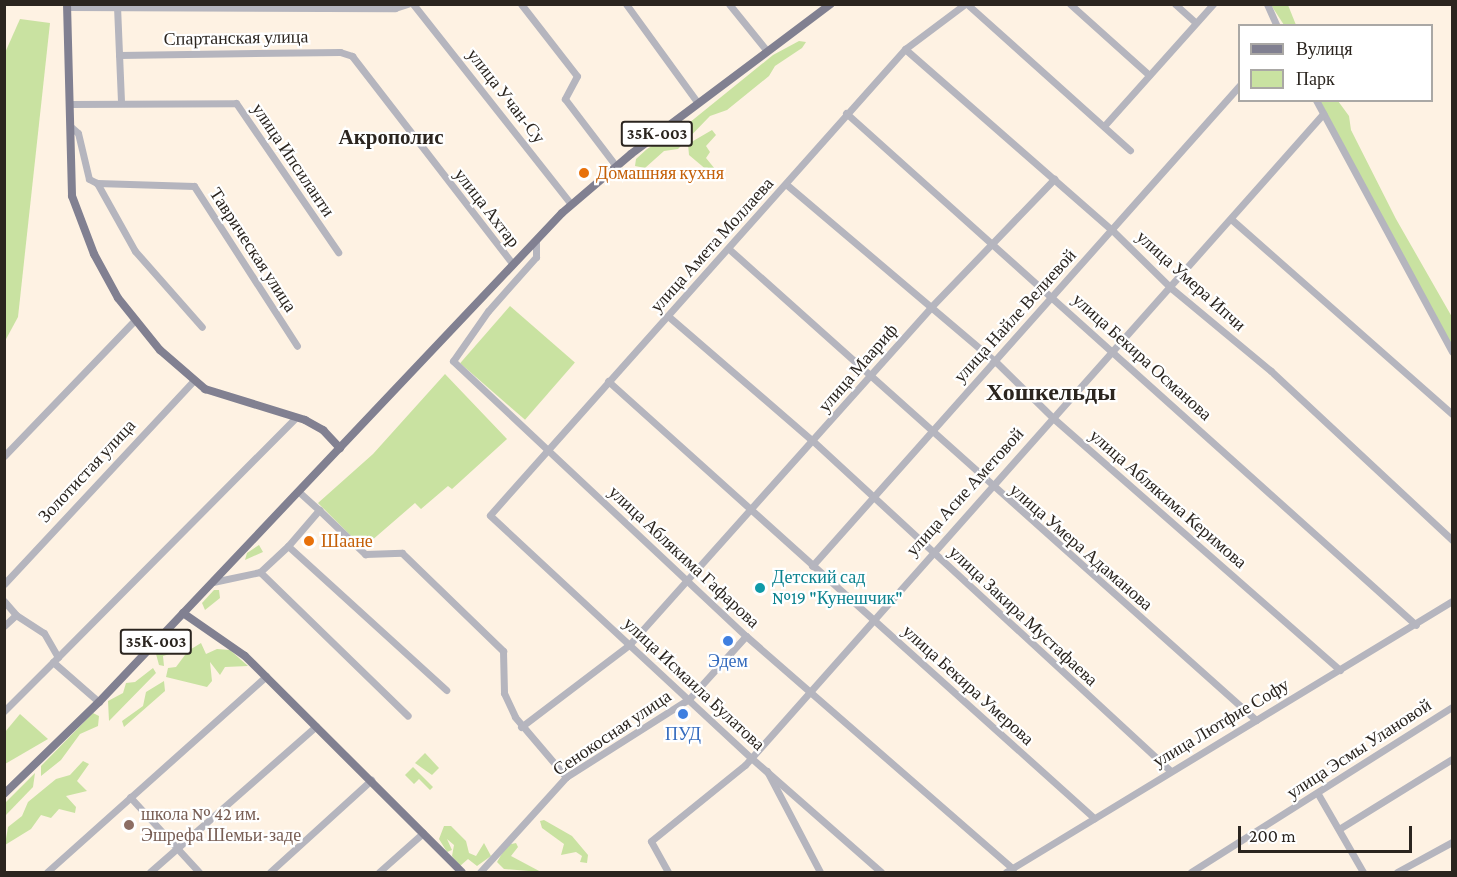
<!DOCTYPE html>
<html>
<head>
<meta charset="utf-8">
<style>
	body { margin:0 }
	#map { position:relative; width:1457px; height:877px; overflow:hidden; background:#fef2e3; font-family:"Crimson Pro",serif }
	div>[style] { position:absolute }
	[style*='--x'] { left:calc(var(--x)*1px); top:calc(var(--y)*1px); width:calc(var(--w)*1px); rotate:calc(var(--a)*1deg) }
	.green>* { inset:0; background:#c9e2a1; transform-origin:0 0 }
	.minor>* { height:7px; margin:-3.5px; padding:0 3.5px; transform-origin:3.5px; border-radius:3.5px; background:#b5b5be }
	.major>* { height:8px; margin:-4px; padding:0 4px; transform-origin:4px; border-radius:4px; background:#818091 }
	.dots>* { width:16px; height:16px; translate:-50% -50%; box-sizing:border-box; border:3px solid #fff; border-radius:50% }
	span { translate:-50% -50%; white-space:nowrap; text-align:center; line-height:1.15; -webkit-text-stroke:4.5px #fff; paint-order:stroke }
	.shield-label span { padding:2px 4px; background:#fff; border:2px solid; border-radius:4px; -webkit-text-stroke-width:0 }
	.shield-label { font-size:16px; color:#2b251f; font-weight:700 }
	.street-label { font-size:18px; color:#2b251f }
	.food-label { font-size:18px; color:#c56008 }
	.left { translate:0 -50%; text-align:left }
	.culture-label { font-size:18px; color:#0d838f }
	.shop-label { font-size:18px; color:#366cbe }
	.education-label { font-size:18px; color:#785e54 }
	.quarter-label { font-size:21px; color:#2b251f; font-weight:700 }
	.district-label { font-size:24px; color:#2b251f; font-weight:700 }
	.frame { position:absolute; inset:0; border:6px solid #2b251f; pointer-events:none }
	.legend { position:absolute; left:1238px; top:24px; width:195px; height:78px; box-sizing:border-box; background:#fff; border:2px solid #aaa8a5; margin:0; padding:8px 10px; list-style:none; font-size:18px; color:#2b251f }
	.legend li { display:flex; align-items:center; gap:12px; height:30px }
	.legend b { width:30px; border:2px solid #aaa8a5 }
	.scale { position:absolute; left:1238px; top:826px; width:174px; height:27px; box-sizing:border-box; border:3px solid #2b251f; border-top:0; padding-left:8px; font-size:18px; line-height:21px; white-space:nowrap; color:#2b251f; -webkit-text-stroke:4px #fff; paint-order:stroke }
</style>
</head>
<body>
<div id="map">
	<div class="green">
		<div style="clip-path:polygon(1271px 5px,1288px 5px,1296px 25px,1284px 25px)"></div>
		<div style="clip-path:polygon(20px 19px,50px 23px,18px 317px,5px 341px,4px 55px)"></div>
		<div style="clip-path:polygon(799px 41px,806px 42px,802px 48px,775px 66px,769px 76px,727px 110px,710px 116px,678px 149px,664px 151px,645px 168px,635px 166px,636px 159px,647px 149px,689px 123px,773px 55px)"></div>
		<div style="clip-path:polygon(1320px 101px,1338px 101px,1349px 116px,1351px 130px,1396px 219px,1452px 317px,1452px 347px)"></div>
		<div style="clip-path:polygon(712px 130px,716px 135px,706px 146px,710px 152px,706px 158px,715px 169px,708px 171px,689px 155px,688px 144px)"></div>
		<div style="left:510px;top:306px;width:86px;height:76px;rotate:41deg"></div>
		<div style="clip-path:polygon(445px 374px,507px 439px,452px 489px,448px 486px,421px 509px,415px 503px,363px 548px,318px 503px,373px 454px)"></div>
		<div style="clip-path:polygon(259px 545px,263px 552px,245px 560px,247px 553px)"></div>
		<div style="clip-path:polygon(214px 590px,219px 590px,220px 598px,205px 610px,202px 603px)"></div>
		<div style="clip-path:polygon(182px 640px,176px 652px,163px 656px,164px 666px,159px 665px,156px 654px)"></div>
		<div style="clip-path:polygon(201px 643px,206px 654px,217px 649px,230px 650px,248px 666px,225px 667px,220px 675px,210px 662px,212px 681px,207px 687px,166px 677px,168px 668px,176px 667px,188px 651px)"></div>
		<div style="clip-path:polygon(153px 668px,156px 673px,109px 721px,108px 701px,123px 693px,126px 683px,135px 682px)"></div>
		<div style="clip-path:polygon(164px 681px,165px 691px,124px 727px,122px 721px,143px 706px,146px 692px)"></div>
		<div style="clip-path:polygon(93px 713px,99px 716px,98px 726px,80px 734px,61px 760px,41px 776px,41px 766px)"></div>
		<div style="clip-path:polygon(20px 714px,48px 739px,5px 764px,5px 732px)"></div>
		<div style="clip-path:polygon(425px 753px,439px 768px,432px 775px,415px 763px)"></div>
		<div style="clip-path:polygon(83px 761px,89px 764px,77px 781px,87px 791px,66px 796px,76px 807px,75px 813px,59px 809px,51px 818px,41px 815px,31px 829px,5px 845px,8px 827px,22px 816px,28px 802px,56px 779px,70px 775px)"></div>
		<div style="clip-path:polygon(413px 767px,433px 787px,430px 790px,419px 779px,414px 784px,405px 775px)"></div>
		<div style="clip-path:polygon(35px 773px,33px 787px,5px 816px,5px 803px)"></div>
		<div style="clip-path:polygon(544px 820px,572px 836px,588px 855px,587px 863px,580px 862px,582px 856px,576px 852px,561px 855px,564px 844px,542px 828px,540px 821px)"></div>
		<div style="clip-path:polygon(444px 826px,451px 826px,466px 841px,469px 853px,476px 856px,484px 843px,491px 856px,477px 866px,468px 859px,460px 866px,452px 856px,454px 845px,447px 839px,452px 850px,447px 852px,439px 839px)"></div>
		<div style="clip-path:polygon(516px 843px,518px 847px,511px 856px,541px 872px,504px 869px,497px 862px,507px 845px)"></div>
	</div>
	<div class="minor">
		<div style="--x:413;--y:4;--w:255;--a:51.7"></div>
		<div style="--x:521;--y:4;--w:91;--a:52.1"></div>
		<div style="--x:577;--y:76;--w:26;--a:118"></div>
		<div style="--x:565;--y:99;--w:84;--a:52.7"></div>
		<div style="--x:626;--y:4;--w:122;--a:54"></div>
		<div style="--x:729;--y:4;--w:60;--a:51"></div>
		<div style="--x:967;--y:4;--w:219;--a:41.9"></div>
		<div style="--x:1070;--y:4;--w:106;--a:41.9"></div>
		<div style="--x:1175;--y:4;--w:28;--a:42"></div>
		<div style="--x:1267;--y:4;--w:24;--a:66"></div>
		<div style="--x:117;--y:6;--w:97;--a:87.6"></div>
		<div style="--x:68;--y:7;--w:327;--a:0.2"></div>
		<div style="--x:395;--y:8;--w:13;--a:-18"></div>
		<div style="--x:905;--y:49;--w:275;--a:41.2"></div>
		<div style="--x:1112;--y:230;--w:83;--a:44.5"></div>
		<div style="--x:1171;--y:288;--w:130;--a:39.7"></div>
		<div style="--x:1271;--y:371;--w:248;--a:43"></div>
		<div style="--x:119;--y:55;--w:221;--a:-0.8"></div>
		<div style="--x:340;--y:52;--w:13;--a:18"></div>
		<div style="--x:352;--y:56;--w:263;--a:52.3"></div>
		<div style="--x:1316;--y:100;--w:286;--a:61.6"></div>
		<div style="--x:70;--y:104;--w:166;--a:-0.3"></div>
		<div style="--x:236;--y:103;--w:181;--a:55.6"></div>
		<div style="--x:846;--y:113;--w:766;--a:41.93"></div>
		<div style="--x:1104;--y:126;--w:164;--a:-48.2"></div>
		<div style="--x:71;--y:127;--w:9;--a:41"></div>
		<div style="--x:78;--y:133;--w:47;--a:76.6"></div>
		<div style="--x:89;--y:179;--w:9;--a:27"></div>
		<div style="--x:97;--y:183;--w:97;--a:1.8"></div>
		<div style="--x:194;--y:186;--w:190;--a:57.2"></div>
		<div style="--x:97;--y:183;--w:78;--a:60.8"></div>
		<div style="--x:135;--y:251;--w:101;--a:48.6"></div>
		<div style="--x:787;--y:185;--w:274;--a:40.3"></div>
		<div style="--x:996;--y:362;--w:80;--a:44.5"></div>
		<div style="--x:1053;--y:418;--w:382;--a:41.3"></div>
		<div style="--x:1231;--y:219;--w:295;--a:41.4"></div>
		<div style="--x:536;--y:241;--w:16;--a:90"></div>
		<div style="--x:536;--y:257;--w:72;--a:131.6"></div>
		<div style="--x:488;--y:311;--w:61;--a:125"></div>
		<div style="--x:453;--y:361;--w:402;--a:43.2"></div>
		<div style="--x:746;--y:636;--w:354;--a:41.1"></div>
		<div style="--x:729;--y:249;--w:707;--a:41.79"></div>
		<div style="--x:668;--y:316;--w:191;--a:40.8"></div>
		<div style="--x:813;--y:441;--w:486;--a:42.7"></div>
		<div style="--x:608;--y:381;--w:654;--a:41.96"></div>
		<div style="--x:4;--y:456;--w:187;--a:-46.1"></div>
		<div style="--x:319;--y:510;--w:64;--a:43.7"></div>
		<div style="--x:365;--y:554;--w:37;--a:-2"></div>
		<div style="--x:402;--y:553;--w:141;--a:44.1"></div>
		<div style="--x:503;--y:651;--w:42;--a:88.6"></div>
		<div style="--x:504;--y:693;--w:26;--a:65"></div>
		<div style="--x:515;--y:717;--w:79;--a:49.6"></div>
		<div style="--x:288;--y:546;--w:214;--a:42.3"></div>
		<div style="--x:812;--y:566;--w:644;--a:-48.34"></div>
		<div style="--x:260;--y:572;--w:206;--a:44.2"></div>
		<div style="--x:213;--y:582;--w:48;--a:-12"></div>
		<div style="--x:260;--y:572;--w:38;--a:-43"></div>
		<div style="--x:288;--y:546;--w:48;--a:-49.3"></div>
		<div style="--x:319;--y:510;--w:28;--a:-138"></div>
		<div style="--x:4;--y:584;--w:277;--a:-47"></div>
		<div style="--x:4;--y:601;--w:18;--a:49"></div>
		<div style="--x:16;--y:615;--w:33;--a:33"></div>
		<div style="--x:44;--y:633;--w:28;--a:60"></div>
		<div style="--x:4;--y:626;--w:16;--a:-43"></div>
		<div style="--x:53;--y:662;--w:345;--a:-45.2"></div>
		<div style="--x:4;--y:711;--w:69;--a:-45"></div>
		<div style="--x:53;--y:662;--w:61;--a:41"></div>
		<div style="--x:521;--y:727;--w:136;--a:-37.2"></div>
		<div style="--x:629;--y:645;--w:453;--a:-48.2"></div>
		<div style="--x:931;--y:307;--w:178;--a:-46.1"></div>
		<div style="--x:767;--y:771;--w:114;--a:62.3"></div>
		<div style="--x:1318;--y:794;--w:90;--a:60"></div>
		<div style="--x:130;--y:797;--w:102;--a:47.4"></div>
		<div style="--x:1339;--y:829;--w:133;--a:-31.8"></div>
		<div style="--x:47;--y:872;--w:294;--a:-41.8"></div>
		<div style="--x:150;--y:872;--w:221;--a:-41.3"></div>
		<div style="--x:270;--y:872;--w:137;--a:-42.3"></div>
		<div style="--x:379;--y:872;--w:59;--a:-41.6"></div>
		<div style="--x:480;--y:872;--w:128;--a:-47.8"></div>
		<div style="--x:566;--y:777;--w:146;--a:-32.4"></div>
		<div style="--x:689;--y:699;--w:85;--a:-47.9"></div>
		<div style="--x:668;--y:872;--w:35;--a:-119"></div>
		<div style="--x:651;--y:841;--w:121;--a:-39"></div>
		<div style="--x:745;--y:765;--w:871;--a:-48.4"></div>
		<div style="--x:881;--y:872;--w:174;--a:-138.7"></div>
		<div style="--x:750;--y:757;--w:355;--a:-137.1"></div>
		<div style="--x:490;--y:515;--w:624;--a:-48.31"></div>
		<div style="--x:905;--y:49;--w:75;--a:-36.9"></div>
		<div style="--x:1006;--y:872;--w:522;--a:-31.28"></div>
		<div style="--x:1191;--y:872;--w:309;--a:-32.3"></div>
		<div style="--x:1397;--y:872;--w:63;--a:-28.6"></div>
	</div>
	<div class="major">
		<div style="--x:67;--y:4;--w:192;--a:88.5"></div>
		<div style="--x:72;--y:196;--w:62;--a:69.2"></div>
		<div style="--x:94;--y:254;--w:50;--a:61.4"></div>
		<div style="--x:118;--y:298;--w:67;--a:51.1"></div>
		<div style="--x:160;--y:350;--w:60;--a:40.9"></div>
		<div style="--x:205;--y:389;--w:105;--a:17.2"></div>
		<div style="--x:305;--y:420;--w:21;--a:29"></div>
		<div style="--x:323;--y:430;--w:25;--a:47"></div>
		<div style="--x:183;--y:613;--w:75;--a:34.7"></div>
		<div style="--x:245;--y:656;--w:306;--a:44.9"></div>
		<div style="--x:4;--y:794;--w:132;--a:-44.1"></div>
		<div style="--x:99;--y:702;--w:673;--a:-46.56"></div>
		<div style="--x:562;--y:213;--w:91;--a:-40.5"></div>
		<div style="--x:631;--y:154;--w:250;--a:-36.9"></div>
	</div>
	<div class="dots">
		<div style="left:584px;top:173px;background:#e8710a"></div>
		<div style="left:309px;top:541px;background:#e8710a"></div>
		<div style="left:760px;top:588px;background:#0f9aa8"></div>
		<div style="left:728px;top:641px;background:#3f7fe0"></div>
		<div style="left:683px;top:714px;background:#3f7fe0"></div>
		<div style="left:129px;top:825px;background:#8d6e63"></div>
	</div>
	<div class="shield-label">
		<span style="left:657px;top:134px">35К-003</span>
		<span style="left:156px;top:642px">35К-003</span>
	</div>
	<div class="street-label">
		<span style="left:236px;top:38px;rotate:-1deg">Спартанская улица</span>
		<span style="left:506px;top:96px;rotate:52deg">улица Учан-Су</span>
		<span style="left:293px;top:160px;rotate:56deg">улица Ипсиланти</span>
		<span style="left:487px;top:208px;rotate:52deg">улица Ахтар</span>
		<span style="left:712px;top:245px;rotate:-48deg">улица Амета Моллаева</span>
		<span style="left:253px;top:250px;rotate:57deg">Таврическая улица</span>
		<span style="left:1191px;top:281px;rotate:42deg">улица Умера Ипчи</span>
		<span style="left:1015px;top:316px;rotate:-48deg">улица Найле Велиевой</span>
		<span style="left:1142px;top:357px;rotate:42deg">улица Бекира Османова</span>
		<span style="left:858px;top:368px;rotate:-49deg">улица Маариф</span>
		<span style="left:87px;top:471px;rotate:-47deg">Золотистая улица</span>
		<span style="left:965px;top:492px;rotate:-48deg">улица Асие Аметовой</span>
		<span style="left:1168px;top:499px;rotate:41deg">улица Аблякима Керимова</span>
		<span style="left:1081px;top:547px;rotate:41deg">улица Умера Адаманова</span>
		<span style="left:684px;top:557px;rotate:43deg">улица Аблякима Гафарова</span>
		<span style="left:1023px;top:616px;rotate:43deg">улица Закира Мустафаева</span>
		<span style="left:694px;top:684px;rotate:43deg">улица Исмаила Булатова</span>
		<span style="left:968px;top:685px;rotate:42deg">улица Бекира Умерова</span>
		<span style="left:1221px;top:723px;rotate:-31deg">улица Лютфие Софу</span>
		<span style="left:612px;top:733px;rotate:-34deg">Сенокосная улица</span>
		<span style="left:1359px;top:749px;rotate:-33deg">улица Эсмы Улановой</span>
	</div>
	<div class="food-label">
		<span class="left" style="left:596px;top:173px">Домашняя кухня</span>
		<span class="left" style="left:321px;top:541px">Шаане</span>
	</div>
	<div class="culture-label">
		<span class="left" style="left:772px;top:588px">Детский сад<br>№19 "Кунешчик"</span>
	</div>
	<div class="shop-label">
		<span style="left:728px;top:661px">Эдем</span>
		<span style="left:683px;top:734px">ПУД</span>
	</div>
	<div class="education-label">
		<span class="left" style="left:141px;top:825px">школа № 42 им.<br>Эшрефа Шемьи-заде</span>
	</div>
	<div class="quarter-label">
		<span style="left:391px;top:137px">Акрополис</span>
	</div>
	<div class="district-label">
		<span style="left:1051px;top:392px">Хошкельды</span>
	</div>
	<div class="frame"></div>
	<ul class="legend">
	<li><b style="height:8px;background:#818091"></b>Вулиця</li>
	<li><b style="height:16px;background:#c9e2a1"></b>Парк</li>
	</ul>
	<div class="scale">200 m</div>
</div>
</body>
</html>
